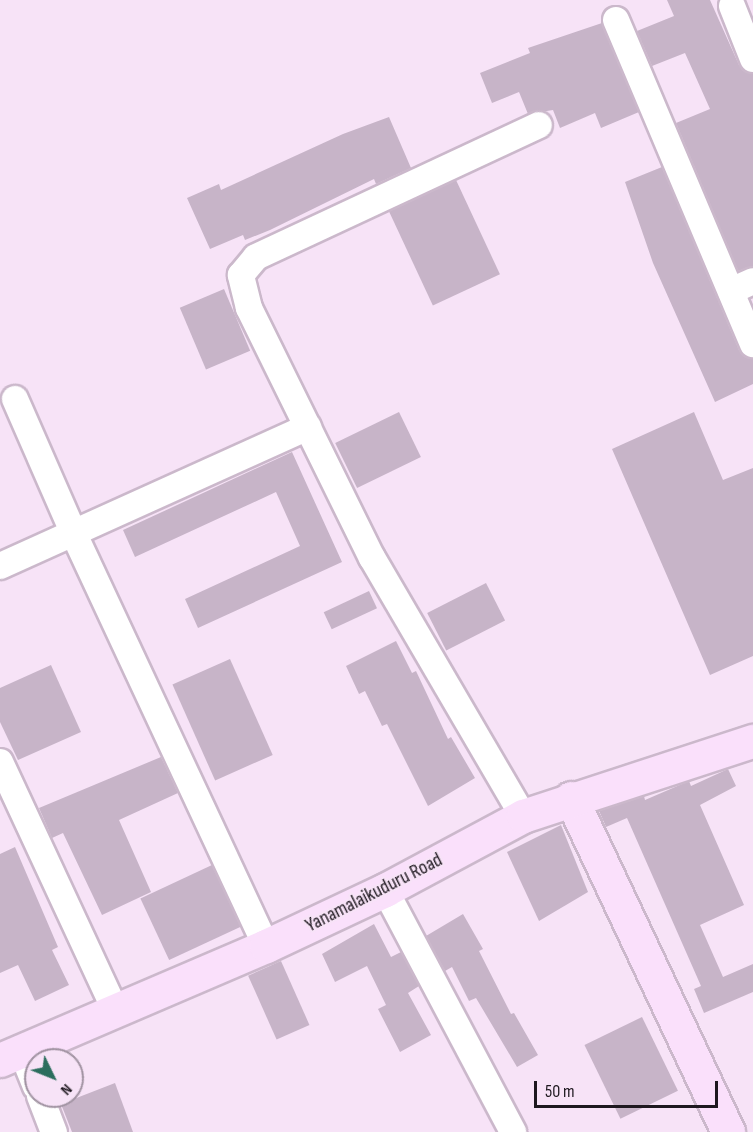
<!DOCTYPE html>
<html>
<head>
<meta charset="utf-8">
<style>
	body { margin:0 }
	#map { position:relative; width:753px; height:1132px; overflow:hidden; background:#f7e3f7; font-family:"Sofia Sans Condensed",sans-serif }
	div>[style] { position:absolute }
	[style*='--x'] { left:calc(var(--x)*1px); top:calc(var(--y)*1px); width:calc(var(--w)*1px); rotate:calc(var(--a)*1deg) }
	.building>* { inset:0; background:#c7b4c8; transform-origin:0 0 }
	.roads { filter:drop-shadow(2px 0 #cbb8cb) drop-shadow(-2px 0 #cbb8cb) drop-shadow(0 2px #cbb8cb) drop-shadow(0 -2px #cbb8cb) }
	.street>* { height:26px; margin:-13px; padding:0 13px; transform-origin:13px; border-radius:13px; background:#fff }
	.secondary>* { height:33px; margin:-16.5px; padding:0 16.5px; transform-origin:16.5px; border-radius:16.5px; background:#fae0fb }
	span { translate:-50% -50%; white-space:nowrap; text-align:center; line-height:1.15; -webkit-text-stroke:4.5px #f7e3f7; paint-order:stroke }
	.street-label { font-size:20px; color:#1e181f }
	.north { position:absolute; left:24px; top:1048px; width:60px; height:60px; box-sizing:border-box; background:#f7e3f7; border:2px solid #a092a1; border-radius:50%; rotate:133deg; font-size:16px; font-weight:700; line-height:24px; text-align:center; color:#1e181f }
	.north::after { content:''; display:block; margin:auto; width:21px; height:27px; background:#2c6e5e; clip-path:polygon(50% 0,100% 100%,50% 72%,0 100%) }
	.scale { position:absolute; left:534px; top:1081px; width:184px; height:27px; box-sizing:border-box; border:3px solid #1e181f; border-top:0; padding-left:8px; font-size:18px; line-height:21px; white-space:nowrap; color:#1e181f; -webkit-text-stroke:4px #f7e3f7; paint-order:stroke }
</style>
</head>
<body>
<div id="map">
	<div class="building">
		<div style="clip-path:polygon(667px 0,710px 0,739px 65px,753px 74px,753px 266px,738px 271px,676px 123px,710px 109px,685px 53px,652px 66px,637px 31px,674px 16px)"></div>
		<div style="clip-path:polygon(602px 23px,639px 112px,601px 128px,595px 113px,560px 128px,553px 110px,528px 114px,519px 92px,492px 103px,480px 73px,530px 53px,528px 48px)"></div>
		<div style="clip-path:polygon(389px 117px,411px 168px,376px 184px,374px 179px,270px 230px,245px 240px,243px 235px,210px 249px,187px 198px,219px 184px,221px 190px,343px 134px)"></div>
		<div style="clip-path:polygon(662px 167px,739px 350px,753px 359px,753px 384px,715px 402px,653px 263px,625px 182px)"></div>
		<div style="left:456px;top:180px;width:104px;height:74px;rotate:65deg"></div>
		<div style="left:224px;top:289px;width:67px;height:48px;rotate:67deg"></div>
		<div style="left:399px;top:412px;width:50px;height:71px;rotate:64deg"></div>
		<div style="clip-path:polygon(694px 412px,723px 480px,753px 468px,753px 656px,710px 675px,612px 449px)"></div>
		<div style="clip-path:polygon(292px 452px,342px 562px,198px 628px,185px 599px,300px 546px,276px 492px,135px 557px,123px 530px)"></div>
		<div style="left:486px;top:583px;width:42px;height:66px;rotate:63deg"></div>
		<div style="left:369px;top:591px;width:19px;height:50px;rotate:65deg"></div>
		<div style="clip-path:polygon(396px 641px,412px 673px,416px 671px,448px 739px,451px 737px,475px 778px,428px 806px,387px 724px,382px 726px,365px 691px,359px 694px,346px 666px)"></div>
		<div style="left:230px;top:659px;width:105px;height:63px;rotate:66deg"></div>
		<div style="clip-path:polygon(51px 665px,81px 732px,18px 760px,0 722px,0 688px)"></div>
		<div style="clip-path:polygon(161px 757px,178px 793px,119px 820px,151px 892px,102px 915px,63px 833px,52px 838px,39px 808px)"></div>
		<div style="clip-path:polygon(728px 769px,736px 786px,700px 805px,744px 905px,700px 925px,723px 977px,753px 964px,753px 992px,704px 1013px,694px 989px,701px 986px,627px 818px,606px 827px,599px 811px,644px 796px,645px 800px,689px 781px,691px 786px)"></div>
		<div style="clip-path:polygon(561px 825px,588px 892px,539px 921px,507px 852px)"></div>
		<div style="clip-path:polygon(15px 847px,58px 947px,52px 950px,69px 985px,35px 1001px,18px 965px,0 973px,0 854px)"></div>
		<div style="left:212px;top:865px;width:68px;height:79px;rotate:65deg"></div>
		<div style="clip-path:polygon(463px 914px,483px 949px,479px 951px,511px 1014px,514px 1013px,538px 1055px,517px 1067px,476px 998px,469px 1001px,452px 967px,445px 971px,426px 936px)"></div>
		<div style="clip-path:polygon(374px 924px,391px 957px,401px 952px,419px 986px,408px 993px,431px 1035px,400px 1052px,378px 1009px,386px 1005px,367px 966px,335px 982px,322px 954px)"></div>
		<div style="left:281px;top:961px;width:70px;height:36px;rotate:66deg"></div>
		<div style="left:642px;top:1017px;width:82px;height:64px;rotate:64deg"></div>
		<div style="clip-path:polygon(115px 1083px,133px 1132px,72px 1132px,61px 1104px)"></div>
	</div>
	<div class="roads">
		<div class="street">
			<div style="--x:732;--y:6;--w:57;--a:68.4"></div>
			<div style="--x:616;--y:20;--w:352;--a:67.1"></div>
			<div style="--x:731;--y:291;--w:24;--a:-24"></div>
			<div style="--x:15;--y:399;--w:145;--a:66.4"></div>
			<div style="--x:73;--y:532;--w:457;--a:65"></div>
			<div style="--x:0;--y:566;--w:338;--a:-24.3"></div>
			<div style="--x:0;--y:762;--w:271;--a:65.1"></div>
			<div style="--x:523;--y:816;--w:299;--a:-120.3"></div>
			<div style="--x:372;--y:558;--w:279;--a:-116.2"></div>
			<div style="--x:249;--y:308;--w:34;--a:-104"></div>
			<div style="--x:241;--y:275;--w:23;--a:-50"></div>
			<div style="--x:256;--y:257;--w:312;--a:-25"></div>
			<div style="--x:385;--y:890;--w:274;--a:62.1"></div>
			<div style="--x:22;--y:1052;--w:37;--a:68"></div>
			<div style="--x:40;--y:1096;--w:39;--a:69"></div>
		</div>
		<div class="secondary">
			<div style="--x:571;--y:798;--w:369;--a:64.8"></div>
			<div style="--x:0;--y:1060;--w:289;--a:-23.2"></div>
			<div style="--x:266;--y:946;--w:132;--a:-25.2"></div>
			<div style="--x:385;--y:890;--w:157;--a:-28.2"></div>
			<div style="--x:523;--y:816;--w:242;--a:-18.1"></div>
		</div>
	</div>
	<div class="street-label">
		<span style="left:374px;top:893px;rotate:-27deg">Yanamalaikuduru Road</span>
	</div>
	<div class="north">N</div>
	<div class="scale">50 m</div>
</div>
</body>
</html>
